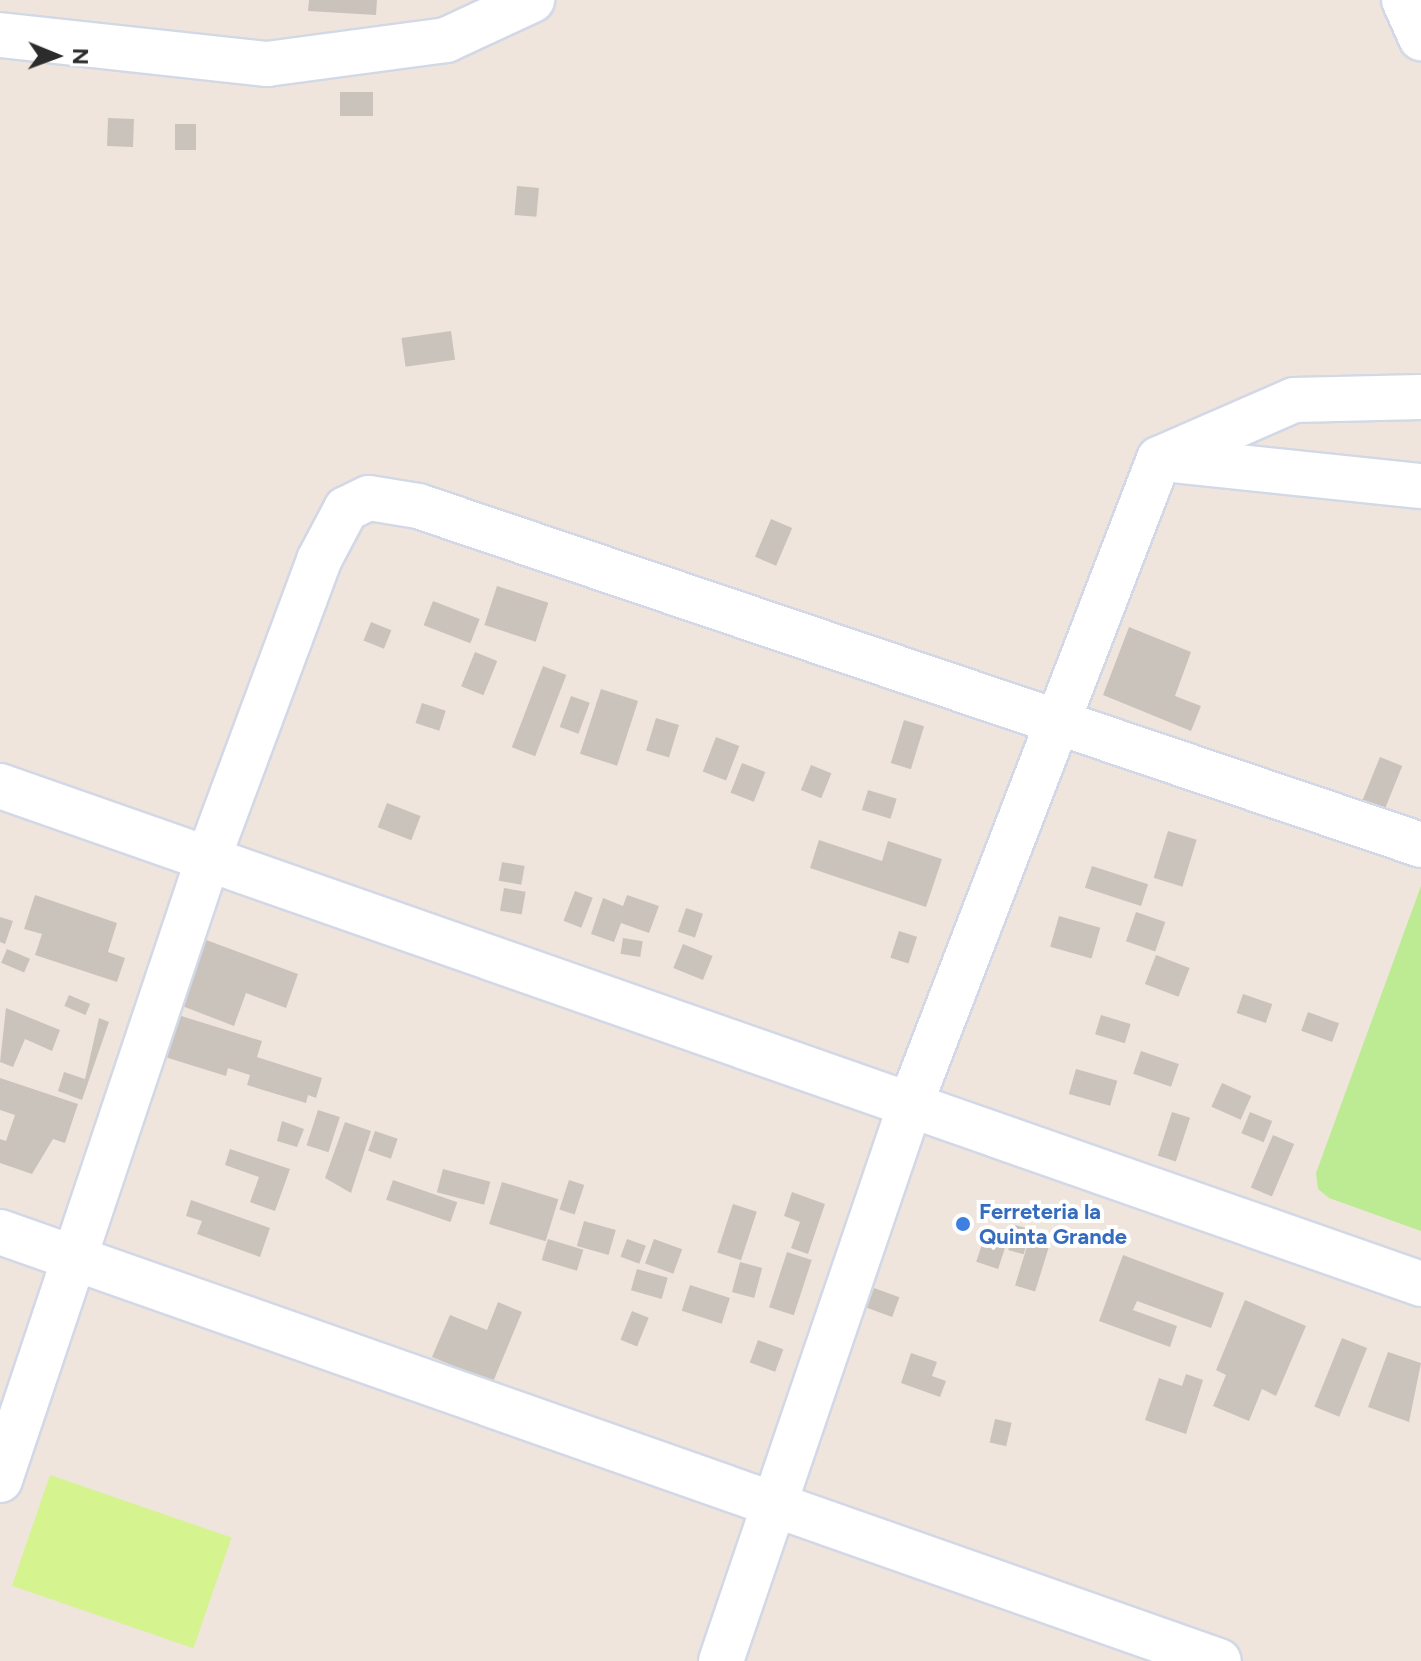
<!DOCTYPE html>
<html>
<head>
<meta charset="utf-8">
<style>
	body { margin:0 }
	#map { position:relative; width:1421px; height:1661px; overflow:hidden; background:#efe5dd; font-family:Figtree,sans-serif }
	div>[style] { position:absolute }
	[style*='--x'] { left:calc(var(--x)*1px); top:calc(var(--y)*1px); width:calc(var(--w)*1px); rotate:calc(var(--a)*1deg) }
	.green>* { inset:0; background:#bceb94 }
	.pitch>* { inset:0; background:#d5f38f; transform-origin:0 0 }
	.building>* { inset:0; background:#cac3bc; transform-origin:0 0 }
	.roads { filter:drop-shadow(2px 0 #d2d8e6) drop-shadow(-2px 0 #d2d8e6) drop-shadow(0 2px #d2d8e6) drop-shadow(0 -2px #d2d8e6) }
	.street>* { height:44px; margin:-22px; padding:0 22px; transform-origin:22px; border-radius:22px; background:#fff }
	.dots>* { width:22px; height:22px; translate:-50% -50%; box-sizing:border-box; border:4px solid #fff; border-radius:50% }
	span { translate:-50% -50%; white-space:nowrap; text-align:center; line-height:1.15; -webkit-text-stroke:8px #fff; paint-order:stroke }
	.shop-label { font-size:22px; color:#366cbe; font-weight:700 }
	.left { translate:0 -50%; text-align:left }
	.north { position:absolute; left:16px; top:16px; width:80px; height:80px; -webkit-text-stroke:6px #fff; paint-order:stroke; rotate:91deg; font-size:22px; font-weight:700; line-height:32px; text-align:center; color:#2c2c2c }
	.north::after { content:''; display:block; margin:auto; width:28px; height:36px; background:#2c2c2c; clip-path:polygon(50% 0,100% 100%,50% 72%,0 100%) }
</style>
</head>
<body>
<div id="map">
	<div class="green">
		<div style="clip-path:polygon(1421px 886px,1421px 1231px,1329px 1198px,1318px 1189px,1316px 1173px)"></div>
	</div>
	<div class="pitch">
		<div style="left:50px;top:1475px;width:192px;height:117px;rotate:19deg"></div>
	</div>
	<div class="building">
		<div style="clip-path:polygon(309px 0,377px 0,376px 15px,308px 11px)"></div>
		<div style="left:340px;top:92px;width:33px;height:24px"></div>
		<div style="left:108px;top:118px;width:26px;height:28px;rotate:2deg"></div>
		<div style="left:175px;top:124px;width:21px;height:26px"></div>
		<div style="left:517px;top:186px;width:22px;height:29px;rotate:5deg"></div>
		<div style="left:451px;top:331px;width:29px;height:50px;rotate:82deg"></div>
		<div style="left:771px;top:519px;width:23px;height:41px;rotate:23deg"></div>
		<div style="left:497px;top:586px;width:54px;height:41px;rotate:18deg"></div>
		<div style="left:433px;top:601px;width:50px;height:26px;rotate:21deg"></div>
		<div style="left:371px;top:622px;width:22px;height:20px;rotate:22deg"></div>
		<div style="clip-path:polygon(1129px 627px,1191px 652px,1175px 696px,1201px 706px,1191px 731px,1103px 695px)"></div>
		<div style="left:475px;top:652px;width:24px;height:37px;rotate:22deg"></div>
		<div style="left:543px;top:666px;width:25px;height:87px;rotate:21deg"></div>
		<div style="left:601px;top:689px;width:39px;height:68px;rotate:18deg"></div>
		<div style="left:571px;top:696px;width:20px;height:33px;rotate:20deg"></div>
		<div style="left:422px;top:703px;width:25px;height:21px;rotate:18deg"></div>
		<div style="left:656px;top:718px;width:24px;height:34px;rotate:17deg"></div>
		<div style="left:904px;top:720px;width:21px;height:45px;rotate:17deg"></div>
		<div style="left:716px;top:737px;width:25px;height:37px;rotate:21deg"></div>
		<div style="left:1380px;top:757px;width:24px;height:51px;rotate:22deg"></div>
		<div style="left:742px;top:763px;width:25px;height:32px;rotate:21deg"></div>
		<div style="left:811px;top:765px;width:22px;height:27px;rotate:22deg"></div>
		<div style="left:868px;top:790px;width:30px;height:21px;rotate:17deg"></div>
		<div style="left:387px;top:803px;width:36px;height:26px;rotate:21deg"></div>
		<div style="left:1168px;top:831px;width:30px;height:49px;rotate:17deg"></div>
		<div style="clip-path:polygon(819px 840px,882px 861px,888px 841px,942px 859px,926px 907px,810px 868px)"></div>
		<div style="left:502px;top:862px;width:23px;height:19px;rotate:10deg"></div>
		<div style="left:1092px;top:866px;width:59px;height:23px;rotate:18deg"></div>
		<div style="left:504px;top:888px;width:22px;height:23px;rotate:10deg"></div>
		<div style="left:575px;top:891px;width:19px;height:32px;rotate:21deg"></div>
		<div style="clip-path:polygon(35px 895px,117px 923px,108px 952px,125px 958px,117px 982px,35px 955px,42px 934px,24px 929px)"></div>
		<div style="clip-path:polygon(627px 895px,659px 906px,649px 933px,621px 923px,614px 942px,591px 934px,603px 898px,623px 906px)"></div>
		<div style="left:686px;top:908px;width:18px;height:25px;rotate:19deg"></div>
		<div style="left:1136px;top:912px;width:31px;height:31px;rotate:19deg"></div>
		<div style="left:1059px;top:916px;width:43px;height:32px;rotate:16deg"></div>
		<div style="clip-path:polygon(0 917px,13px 921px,5px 944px,0 942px)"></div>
		<div style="left:899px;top:931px;width:19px;height:28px;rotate:18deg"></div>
		<div style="clip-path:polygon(201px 938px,298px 974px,286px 1008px,246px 993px,234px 1026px,177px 1004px)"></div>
		<div style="left:623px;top:938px;width:20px;height:16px;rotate:9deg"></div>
		<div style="left:683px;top:944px;width:32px;height:26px;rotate:22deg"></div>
		<div style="left:7px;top:949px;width:25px;height:15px;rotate:23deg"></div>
		<div style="left:1156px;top:955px;width:36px;height:31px;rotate:21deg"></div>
		<div style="left:1243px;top:994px;width:31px;height:20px;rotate:19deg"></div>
		<div style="left:69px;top:995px;width:23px;height:12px;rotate:23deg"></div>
		<div style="clip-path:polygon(6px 1008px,60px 1030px,52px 1051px,25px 1039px,13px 1067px,0 1062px)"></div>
		<div style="left:1308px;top:1012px;width:33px;height:20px;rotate:20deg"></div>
		<div style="clip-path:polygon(178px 1015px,262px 1041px,257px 1057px,322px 1078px,316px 1098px,308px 1095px,306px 1103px,247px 1085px,250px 1075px,228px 1068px,226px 1076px,165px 1057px)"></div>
		<div style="left:1101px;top:1015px;width:31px;height:20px;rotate:17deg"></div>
		<div style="clip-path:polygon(99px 1018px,109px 1022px,82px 1100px,58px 1091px,64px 1072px,85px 1079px)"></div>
		<div style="left:1141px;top:1051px;width:40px;height:24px;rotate:19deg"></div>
		<div style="left:1076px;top:1069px;width:43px;height:26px;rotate:16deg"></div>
		<div style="clip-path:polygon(0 1078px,78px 1104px,65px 1143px,53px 1139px,32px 1174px,0 1163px,0 1139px,6px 1141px,15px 1115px,0 1110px)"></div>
		<div style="left:1222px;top:1083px;width:32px;height:26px;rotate:24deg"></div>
		<div style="left:318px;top:1110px;width:23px;height:37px;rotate:18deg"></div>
		<div style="left:1172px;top:1112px;width:19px;height:46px;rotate:18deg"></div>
		<div style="left:1250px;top:1112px;width:24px;height:23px;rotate:22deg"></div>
		<div style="clip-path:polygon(282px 1121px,304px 1129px,297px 1147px,277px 1141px)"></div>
		<div style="clip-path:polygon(345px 1122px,371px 1131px,351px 1193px,325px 1178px)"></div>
		<div style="left:375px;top:1131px;width:24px;height:21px;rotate:19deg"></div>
		<div style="left:1273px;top:1135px;width:23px;height:57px;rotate:23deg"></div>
		<div style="clip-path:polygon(230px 1149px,290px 1169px,275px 1211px,250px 1202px,259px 1177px,225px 1165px)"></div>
		<div style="left:443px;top:1169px;width:49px;height:24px;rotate:15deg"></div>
		<div style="left:393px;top:1180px;width:68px;height:21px;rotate:19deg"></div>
		<div style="left:569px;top:1180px;width:16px;height:31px;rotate:18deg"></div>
		<div style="left:502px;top:1182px;width:59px;height:44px;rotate:17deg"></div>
		<div style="clip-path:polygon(792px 1192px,825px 1204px,808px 1254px,791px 1248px,800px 1222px,784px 1216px)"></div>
		<div style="clip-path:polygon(191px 1200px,270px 1228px,260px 1257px,197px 1234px,202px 1221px,186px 1216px)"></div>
		<div style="left:733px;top:1204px;width:25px;height:51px;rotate:18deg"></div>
		<div style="left:584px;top:1221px;width:33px;height:26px;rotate:16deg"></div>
		<div style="left:1015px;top:1225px;width:16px;height:26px;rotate:15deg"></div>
		<div style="left:1032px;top:1230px;width:21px;height:58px;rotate:17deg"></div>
		<div style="left:984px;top:1238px;width:23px;height:25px;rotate:18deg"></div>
		<div style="left:548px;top:1239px;width:37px;height:22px;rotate:17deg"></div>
		<div style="left:627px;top:1239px;width:20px;height:19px;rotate:20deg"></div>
		<div style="left:654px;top:1239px;width:30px;height:26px;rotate:20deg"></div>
		<div style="left:787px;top:1252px;width:26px;height:58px;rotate:18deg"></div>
		<div style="clip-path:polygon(1123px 1255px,1224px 1293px,1211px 1328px,1137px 1301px,1133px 1310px,1177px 1326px,1170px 1347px,1099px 1321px)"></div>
		<div style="left:740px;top:1262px;width:23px;height:31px;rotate:15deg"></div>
		<div style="left:637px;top:1269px;width:32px;height:22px;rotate:16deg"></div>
		<div style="left:690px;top:1285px;width:42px;height:27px;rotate:18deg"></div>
		<div style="left:874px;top:1288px;width:27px;height:21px;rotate:20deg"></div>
		<div style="clip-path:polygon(1245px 1300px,1306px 1326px,1276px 1396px,1262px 1389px,1249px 1421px,1213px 1406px,1226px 1375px,1216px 1370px)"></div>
		<div style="clip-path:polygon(498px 1302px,522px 1312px,493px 1382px,432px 1357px,450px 1315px,487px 1330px)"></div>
		<div style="left:632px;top:1311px;width:18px;height:31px;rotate:22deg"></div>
		<div style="left:1342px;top:1338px;width:27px;height:74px;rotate:22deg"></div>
		<div style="left:758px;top:1340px;width:27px;height:24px;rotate:20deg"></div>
		<div style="clip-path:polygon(1388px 1352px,1421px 1363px,1409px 1422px,1368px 1407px)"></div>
		<div style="clip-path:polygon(911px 1353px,937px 1362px,932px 1376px,946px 1381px,940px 1397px,901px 1383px)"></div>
		<div style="clip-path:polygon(1186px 1374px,1203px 1380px,1186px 1434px,1145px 1420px,1159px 1378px,1182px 1386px)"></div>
		<div style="left:995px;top:1419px;width:17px;height:24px;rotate:13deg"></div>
	</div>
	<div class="roads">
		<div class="street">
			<div style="--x:1404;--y:0;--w:42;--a:65.9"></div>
			<div style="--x:0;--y:35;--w:269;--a:6.2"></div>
			<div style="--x:267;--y:64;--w:181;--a:-7.6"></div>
			<div style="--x:446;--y:40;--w:95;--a:-24.9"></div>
			<div style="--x:1162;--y:459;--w:260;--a:6"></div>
			<div style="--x:0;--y:786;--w:1506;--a:19.31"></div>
			<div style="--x:0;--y:1232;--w:1292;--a:19.39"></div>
			<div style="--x:0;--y:1480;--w:655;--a:-71.48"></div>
			<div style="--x:208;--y:859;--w:319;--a:-69.6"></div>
			<div style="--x:319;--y:560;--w:58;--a:-62.1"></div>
			<div style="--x:346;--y:509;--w:25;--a:-26"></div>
			<div style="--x:369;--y:498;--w:50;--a:9.3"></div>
			<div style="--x:418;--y:506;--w:1059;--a:18.67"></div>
			<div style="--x:721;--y:1661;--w:593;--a:-71.2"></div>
			<div style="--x:912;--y:1100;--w:687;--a:-68.93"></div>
			<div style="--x:1159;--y:459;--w:147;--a:-23.6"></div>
			<div style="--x:1294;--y:400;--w:127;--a:-1.4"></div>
		</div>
	</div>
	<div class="dots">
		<div style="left:963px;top:1224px;background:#3f7fe0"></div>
	</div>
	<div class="shop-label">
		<span class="left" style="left:979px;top:1224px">Ferreteria la<br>Quinta Grande</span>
	</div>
	<div class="north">N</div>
</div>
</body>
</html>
